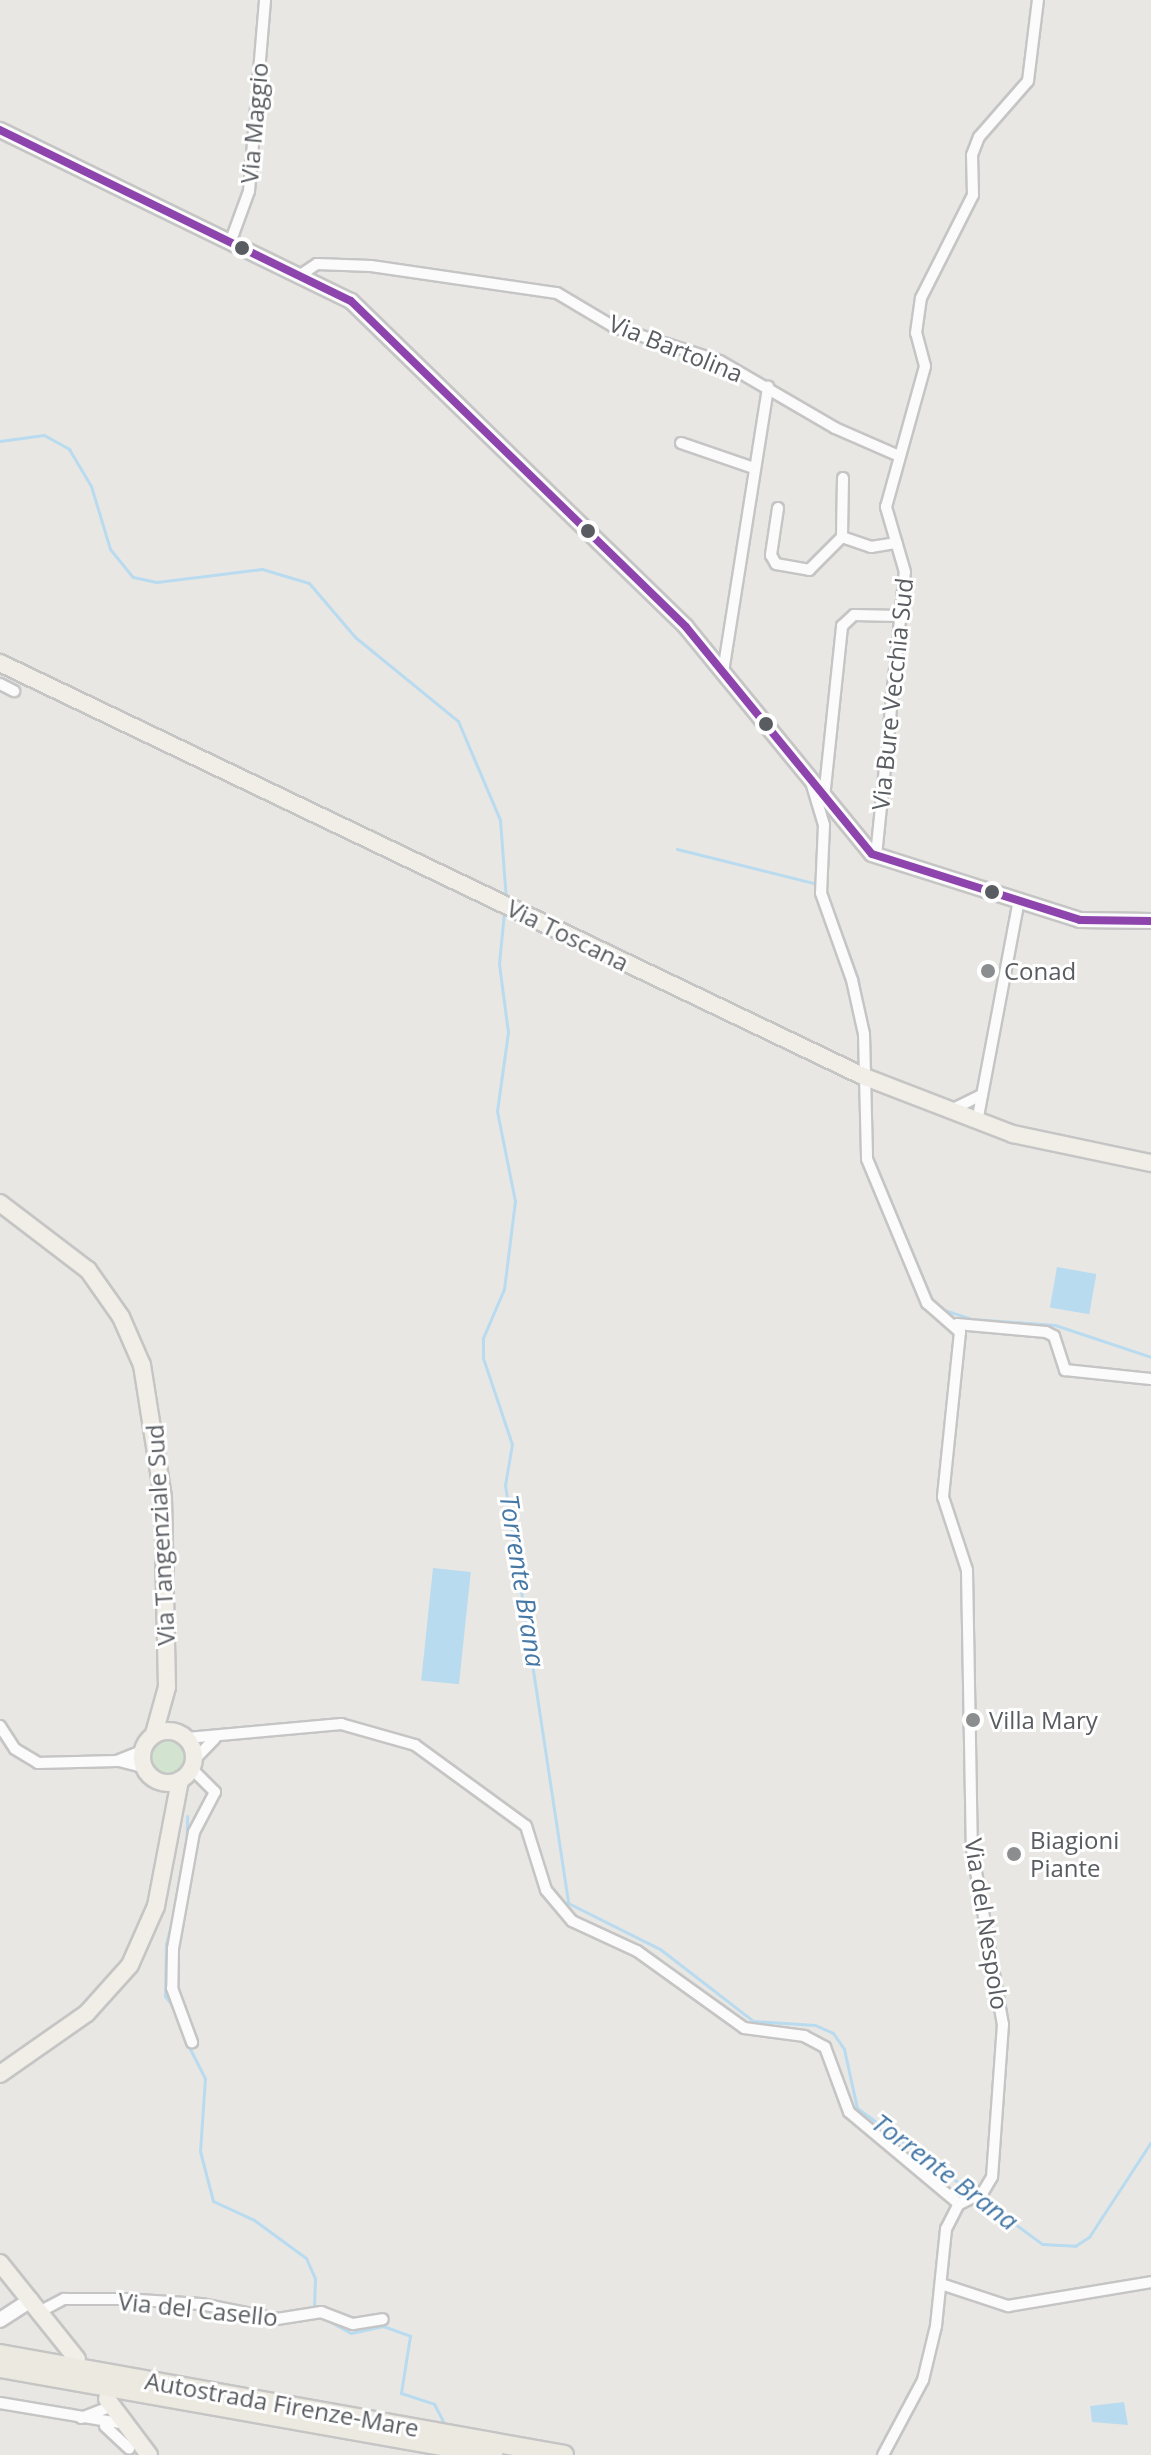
<!DOCTYPE html>
<html>
<head>
<meta charset="utf-8">
<style>
	body { margin:0 }
	#map { position:relative; width:1151px; height:2455px; overflow:hidden; background:#e9e7e3; font-family:"Open Sans",sans-serif }
	div>[style] { position:absolute }
	[style*='--x'] { left:calc(var(--x)*1px); top:calc(var(--y)*1px); width:calc(var(--w)*1px); rotate:calc(var(--a)*1deg) }
	.green>* { inset:0; background:#d2e3cf }
	.round { border-radius:50% }
	.water>* { inset:0; background:#b9dbf0; transform-origin:0 0 }
	.stream>* { height:3px; margin:-1.5px; padding:0 1.5px; transform-origin:1.5px; border-radius:1.5px; background:#b9dbf0 }
	.roads { filter:drop-shadow(2px 0 #c5c5c5) drop-shadow(-2px 0 #c5c5c5) drop-shadow(0 2px #c5c5c5) drop-shadow(0 -2px #c5c5c5) }
	.street>* { height:10px; margin:-5px; padding:0 5px; transform-origin:5px; border-radius:5px; background:#fcfbfb }
	.secondary>* { height:14px; margin:-7px; padding:0 7px; transform-origin:7px; border-radius:7px; background:#fcfbfb }
	.primary>* { height:16px; margin:-8px; padding:0 8px; transform-origin:8px; border-radius:8px; background:#f0eee6 }
	.primary>.ring { margin:-8px; padding:0; box-sizing:content-box; background:none; border:16px solid #f0eee6; border-radius:50% }
	.highway>* { height:18px; margin:-9px; padding:0 9px; transform-origin:9px; border-radius:9px; background:#ece9e0 }
	.bus-1>* { height:8px; margin:-4px; padding:0 4px; transform-origin:4px; border-radius:4px; background:#8e44ad }
	.dots>* { width:22px; height:22px; translate:-50% -50%; box-sizing:border-box; border:4px solid #fff; border-radius:50% }
	span { translate:-50% -50%; white-space:nowrap; text-align:center; line-height:1.15; -webkit-text-stroke:6px #fff; paint-order:stroke }
	.street-label { font-size:24px; color:#595c60 }
	.poi-label { font-size:24px; color:#595c60 }
	.left { translate:0 -50%; text-align:left }
	.water-label { font-size:26px; color:#4678a6; font-style:italic }
</style>
</head>
<body>
<div id="map">
	<div class="green">
		<div class="round" style="left:149px;top:1738px;width:38px;height:38px"></div>
	</div>
	<div class="water">
		<div style="left:1057px;top:1267px;width:40px;height:41px;rotate:10deg"></div>
		<div style="left:433px;top:1568px;width:38px;height:113px;rotate:6deg"></div>
		<div style="clip-path:polygon(1124px 2402px,1128px 2425px,1092px 2422px,1090px 2406px)"></div>
	</div>
	<div class="stream">
		<div style="--x:0;--y:441;--w:44;--a:-7.8"></div>
		<div style="--x:44;--y:435;--w:29;--a:29"></div>
		<div style="--x:69;--y:449;--w:43;--a:59.3"></div>
		<div style="--x:91;--y:486;--w:66;--a:73.2"></div>
		<div style="--x:110;--y:549;--w:36;--a:51"></div>
		<div style="--x:133;--y:577;--w:25;--a:12"></div>
		<div style="--x:157;--y:582;--w:106;--a:-7.1"></div>
		<div style="--x:262;--y:569;--w:49;--a:16.6"></div>
		<div style="--x:309;--y:583;--w:71;--a:49.6"></div>
		<div style="--x:355;--y:637;--w:133;--a:39.2"></div>
		<div style="--x:458;--y:721;--w:108;--a:67"></div>
		<div style="--x:500;--y:820;--w:80;--a:85.7"></div>
		<div style="--x:677;--y:849;--w:140;--a:14"></div>
		<div style="--x:826;--y:892;--w:93;--a:69.8"></div>
		<div style="--x:858;--y:979;--w:93;--a:82"></div>
		<div style="--x:504;--y:912;--w:52;--a:95.5"></div>
		<div style="--x:499;--y:964;--w:69;--a:82.5"></div>
		<div style="--x:508;--y:1032;--w:80;--a:97.9"></div>
		<div style="--x:497;--y:1111;--w:92;--a:78.7"></div>
		<div style="--x:515;--y:1201;--w:89;--a:97.1"></div>
		<div style="--x:504;--y:1289;--w:53;--a:113.2"></div>
		<div style="--x:483;--y:1338;--w:20;--a:90"></div>
		<div style="--x:483;--y:1358;--w:91;--a:71.4"></div>
		<div style="--x:512;--y:1444;--w:42;--a:99.7"></div>
		<div style="--x:505;--y:1485;--w:423;--a:81.4"></div>
		<div style="--x:568;--y:1903;--w:103;--a:26.6"></div>
		<div style="--x:660;--y:1949;--w:118;--a:37.7"></div>
		<div style="--x:753;--y:2021;--w:62;--a:3.7"></div>
		<div style="--x:815;--y:2025;--w:20;--a:24"></div>
		<div style="--x:833;--y:2033;--w:19;--a:55"></div>
		<div style="--x:844;--y:2049;--w:60;--a:77.6"></div>
		<div style="--x:857;--y:2108;--w:230;--a:36.3"></div>
		<div style="--x:1042;--y:2244;--w:33;--a:3"></div>
		<div style="--x:1075;--y:2246;--w:17;--a:-33"></div>
		<div style="--x:1089;--y:2237;--w:113;--a:-56.9"></div>
		<div style="--x:871;--y:1154;--w:160;--a:67.3"></div>
		<div style="--x:941;--y:1309;--w:33;--a:18"></div>
		<div style="--x:972;--y:1319;--w:83;--a:4.1"></div>
		<div style="--x:1055;--y:1325;--w:101;--a:18.4"></div>
		<div style="--x:186;--y:1852;--w:36;--a:-88"></div>
		<div style="--x:174;--y:1914;--w:31;--a:105"></div>
		<div style="--x:166;--y:1944;--w:52;--a:91.1"></div>
		<div style="--x:165;--y:1996;--w:16;--a:52"></div>
		<div style="--x:188;--y:2045;--w:37;--a:63"></div>
		<div style="--x:205;--y:2078;--w:73;--a:93.9"></div>
		<div style="--x:200;--y:2151;--w:52;--a:75.4"></div>
		<div style="--x:213;--y:2201;--w:45;--a:24.9"></div>
		<div style="--x:254;--y:2220;--w:64;--a:36.2"></div>
		<div style="--x:306;--y:2258;--w:22;--a:66"></div>
		<div style="--x:315;--y:2278;--w:33;--a:92"></div>
		<div style="--x:320;--y:2316;--w:35;--a:29"></div>
		<div style="--x:351;--y:2333;--w:33;--a:-12"></div>
		<div style="--x:383;--y:2326;--w:29;--a:20"></div>
		<div style="--x:410;--y:2336;--w:58;--a:99"></div>
		<div style="--x:401;--y:2393;--w:35;--a:18"></div>
		<div style="--x:434;--y:2404;--w:19;--a:62"></div>
		<div style="--x:55;--y:2345;--w:11;--a:52"></div>
	</div>
	<div class="roads">
		<div class="street">
			<div style="--x:230;--y:243;--w:55;--a:-69.9"></div>
			<div style="--x:249;--y:191;--w:192;--a:-85.2"></div>
			<div style="--x:302;--y:274;--w:18;--a:-34"></div>
			<div style="--x:317;--y:264;--w:54;--a:2.1"></div>
			<div style="--x:371;--y:266;--w:188;--a:8.3"></div>
			<div style="--x:557;--y:293;--w:66;--a:30.8"></div>
			<div style="--x:614;--y:327;--w:111;--a:17.8"></div>
			<div style="--x:720;--y:361;--w:133;--a:30.2"></div>
			<div style="--x:835;--y:428;--w:70;--a:23.6"></div>
			<div style="--x:681;--y:443;--w:77;--a:18.9"></div>
			<div style="--x:843;--y:478;--w:59;--a:91"></div>
			<div style="--x:842;--y:537;--w:31;--a:19"></div>
			<div style="--x:871;--y:547;--w:26;--a:-9"></div>
			<div style="--x:778;--y:508;--w:48;--a:98.5"></div>
			<div style="--x:771;--y:555;--w:10;--a:61"></div>
			<div style="--x:776;--y:564;--w:34;--a:10"></div>
			<div style="--x:809;--y:570;--w:47;--a:-45"></div>
			<div style="--x:723;--y:672;--w:289;--a:-81"></div>
			<div style="--x:0;--y:684;--w:16;--a:27"></div>
			<div style="--x:812;--y:785;--w:42;--a:73.3"></div>
			<div style="--x:824;--y:825;--w:68;--a:92.5"></div>
			<div style="--x:821;--y:893;--w:92;--a:70.4"></div>
			<div style="--x:852;--y:980;--w:55;--a:77.5"></div>
			<div style="--x:864;--y:1034;--w:125;--a:88.6"></div>
			<div style="--x:867;--y:1159;--w:156;--a:67.4"></div>
			<div style="--x:927;--y:1303;--w:44;--a:41.3"></div>
			<div style="--x:960;--y:1332;--w:166;--a:95.9"></div>
			<div style="--x:943;--y:1497;--w:77;--a:71.8"></div>
			<div style="--x:967;--y:1570;--w:279;--a:89"></div>
			<div style="--x:972;--y:1849;--w:178;--a:80"></div>
			<div style="--x:1003;--y:2024;--w:153;--a:94.1"></div>
			<div style="--x:992;--y:2177;--w:17;--a:121"></div>
			<div style="--x:983;--y:2192;--w:27;--a:153"></div>
			<div style="--x:824;--y:798;--w:173;--a:-84"></div>
			<div style="--x:842;--y:626;--w:16;--a:-43"></div>
			<div style="--x:854;--y:615;--w:46;--a:1.2"></div>
			<div style="--x:876;--y:856;--w:285;--a:-84.2"></div>
			<div style="--x:905;--y:572;--w:68;--a:-106.3"></div>
			<div style="--x:886;--y:507;--w:146;--a:-74.5"></div>
			<div style="--x:925;--y:366;--w:34;--a:-105"></div>
			<div style="--x:916;--y:333;--w:35;--a:-82"></div>
			<div style="--x:921;--y:298;--w:115;--a:-63.2"></div>
			<div style="--x:973;--y:195;--w:40;--a:-91.4"></div>
			<div style="--x:972;--y:155;--w:19;--a:-69"></div>
			<div style="--x:979;--y:137;--w:74;--a:-48.8"></div>
			<div style="--x:1028;--y:81;--w:82;--a:-83"></div>
			<div style="--x:951;--y:1110;--w:34;--a:-26"></div>
			<div style="--x:977;--y:1122;--w:226;--a:-79.3"></div>
			<div style="--x:957;--y:1324;--w:89;--a:5.1"></div>
			<div style="--x:1046;--y:1332;--w:9;--a:27"></div>
			<div style="--x:1054;--y:1336;--w:36;--a:72"></div>
			<div style="--x:1065;--y:1370;--w:86;--a:6"></div>
			<div style="--x:0;--y:1726;--w:27;--a:57"></div>
			<div style="--x:15;--y:1749;--w:27;--a:31"></div>
			<div style="--x:38;--y:1763;--w:79;--a:-1.5"></div>
			<div style="--x:117;--y:1761;--w:27;--a:-22"></div>
			<div style="--x:187;--y:1738;--w:155;--a:-5.2"></div>
			<div style="--x:341;--y:1724;--w:77;--a:15.8"></div>
			<div style="--x:415;--y:1745;--w:137;--a:36.1"></div>
			<div style="--x:526;--y:1826;--w:67;--a:72.6"></div>
			<div style="--x:546;--y:1890;--w:40;--a:50"></div>
			<div style="--x:572;--y:1921;--w:72;--a:24.8"></div>
			<div style="--x:637;--y:1951;--w:132;--a:35.7"></div>
			<div style="--x:744;--y:2028;--w:61;--a:7.6"></div>
			<div style="--x:804;--y:2036;--w:24;--a:28"></div>
			<div style="--x:825;--y:2047;--w:69;--a:69.7"></div>
			<div style="--x:849;--y:2112;--w:143;--a:39.9"></div>
			<div style="--x:194;--y:1760;--w:30;--a:-46"></div>
			<div style="--x:119;--y:1761;--w:25;--a:14"></div>
			<div style="--x:191;--y:1768;--w:34;--a:45"></div>
			<div style="--x:215;--y:1792;--w:45;--a:117.7"></div>
			<div style="--x:194;--y:1832;--w:119;--a:100.2"></div>
			<div style="--x:173;--y:1949;--w:39;--a:91"></div>
			<div style="--x:172;--y:1988;--w:58;--a:69.7"></div>
			<div style="--x:941;--y:2284;--w:71;--a:18.2"></div>
			<div style="--x:1008;--y:2306;--w:145;--a:-9.5"></div>
			<div style="--x:41;--y:2311;--w:26;--a:-28"></div>
			<div style="--x:64;--y:2299;--w:60;--a:0"></div>
			<div style="--x:124;--y:2299;--w:77;--a:3.7"></div>
			<div style="--x:201;--y:2304;--w:77;--a:11.2"></div>
			<div style="--x:277;--y:2319;--w:45;--a:-9"></div>
			<div style="--x:321;--y:2312;--w:34;--a:21"></div>
			<div style="--x:353;--y:2324;--w:30;--a:-9"></div>
			<div style="--x:0;--y:2403;--w:128;--a:9.5"></div>
			<div style="--x:81;--y:2418;--w:33;--a:-21"></div>
			<div style="--x:105;--y:2426;--w:33;--a:43"></div>
			<div style="--x:883;--y:2455;--w:85;--a:-61.9"></div>
			<div style="--x:923;--y:2380;--w:56;--a:-76.5"></div>
			<div style="--x:936;--y:2326;--w:98;--a:-84.1"></div>
			<div style="--x:946;--y:2229;--w:28;--a:-63"></div>
		</div>
		<div class="secondary">
			<div style="--x:0;--y:130;--w:390;--a:26"></div>
			<div style="--x:351;--y:301;--w:467;--a:44.2"></div>
			<div style="--x:686;--y:627;--w:293;--a:50.7"></div>
			<div style="--x:872;--y:854;--w:218;--a:17.6"></div>
			<div style="--x:1080;--y:920;--w:71;--a:0.8"></div>
			<div style="--x:0;--y:2320;--w:37;--a:-33"></div>
		</div>
		<div class="primary">
			<div style="--x:0;--y:663;--w:959;--a:25.58"></div>
			<div style="--x:865;--y:1077;--w:159;--a:21.1"></div>
			<div style="--x:1013;--y:1134;--w:141;--a:11.9"></div>
			<div style="--x:0;--y:1203;--w:111;--a:37.3"></div>
			<div style="--x:88;--y:1270;--w:57;--a:54.9"></div>
			<div style="--x:121;--y:1317;--w:52;--a:66.4"></div>
			<div style="--x:142;--y:1365;--w:134;--a:81"></div>
			<div style="--x:163;--y:1497;--w:190;--a:88.8"></div>
			<div style="--x:167;--y:1687;--w:49;--a:105.5"></div>
			<div class="ring" style="left:142px;top:1731px;width:36px;height:36px"></div>
			<div style="--x:0;--y:2074;--w:106;--a:-35"></div>
			<div style="--x:87;--y:2013;--w:64;--a:-48.1"></div>
			<div style="--x:130;--y:1965;--w:64;--a:-66.2"></div>
			<div style="--x:156;--y:1906;--w:128;--a:-79.2"></div>
			<div style="--x:0;--y:2263;--w:123;--a:51.3"></div>
			<div style="--x:107;--y:2399;--w:70;--a:53.1"></div>
		</div>
		<div class="highway">
			<div style="--x:0;--y:2354;--w:573;--a:10.15"></div>
			<div style="--x:0;--y:2368;--w:501;--a:10.01"></div>
		</div>
	</div>
	<div class="bus-1">
		<div style="--x:0;--y:130;--w:390;--a:26"></div>
		<div style="--x:351;--y:301;--w:467;--a:44.2"></div>
		<div style="--x:686;--y:627;--w:293;--a:50.7"></div>
		<div style="--x:872;--y:854;--w:218;--a:17.6"></div>
		<div style="--x:1080;--y:920;--w:71;--a:0.8"></div>
	</div>
	<div class="dots">
		<div style="left:242px;top:248px;background:#595c60"></div>
		<div style="left:588px;top:531px;background:#595c60"></div>
		<div style="left:766px;top:724px;background:#595c60"></div>
		<div style="left:992px;top:892px;background:#595c60"></div>
		<div style="left:988px;top:971px;background:#8b8d8e"></div>
		<div style="left:973px;top:1720px;background:#8b8d8e"></div>
		<div style="left:1014px;top:1854px;background:#8b8d8e"></div>
	</div>
	<div class="street-label">
		<span style="left:254px;top:123px;rotate:-85deg">Via Maggio</span>
		<span style="left:676px;top:348px;rotate:22deg">Via Bartolina</span>
		<span style="left:892px;top:694px;rotate:-84deg">Via Bure Vecchia Sud</span>
		<span style="left:568px;top:935px;rotate:26deg">Via Toscana</span>
		<span style="left:160px;top:1535px;rotate:-93deg">Via Tangenziale Sud</span>
		<span style="left:987px;top:1924px;rotate:81deg">Via del Nespolo</span>
		<span style="left:198px;top:2309px;rotate:6deg">Via del Casello</span>
		<span style="left:282px;top:2404px;rotate:10deg">Autostrada Firenze-Mare</span>
	</div>
	<div class="poi-label">
		<span class="left" style="left:1004px;top:971px">Conad</span>
		<span class="left" style="left:989px;top:1720px">Villa Mary</span>
		<span class="left" style="left:1030px;top:1854px">Biagioni<br>Piante</span>
	</div>
	<div class="water-label">
		<span style="left:522px;top:1581px;rotate:81deg">Torrente Brana</span>
		<span style="left:945px;top:2172px;rotate:37deg">Torrente Brana</span>
	</div>
</div>
</body>
</html>
